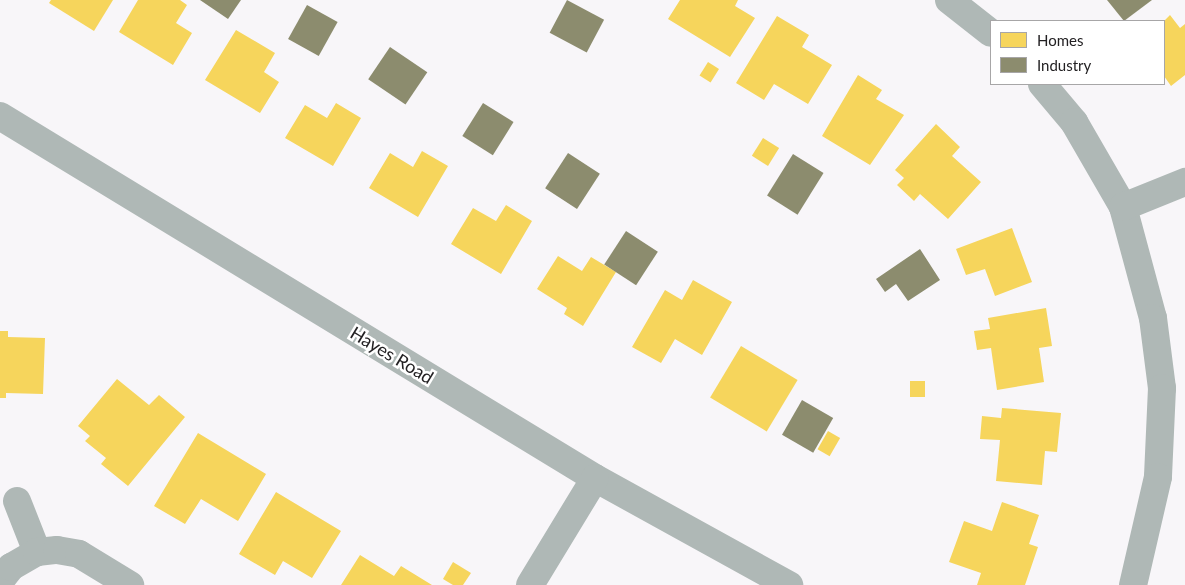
<!DOCTYPE html>
<html>
<head>
<meta charset="utf-8">
<style>
	body { margin:0 }
	#map { position:relative; width:1185px; height:585px; overflow:hidden; background:#f8f6f9; font-family:Lato,sans-serif }
	div>[style] { position:absolute }
	[style*='--x'] { left:calc(var(--x)*1px); top:calc(var(--y)*1px); width:calc(var(--w)*1px); rotate:calc(var(--a)*1deg) }
	.homes>* { inset:0; background:#f6d55c; transform-origin:0 0 }
	.industry>* { inset:0; background:#8c8c6e; transform-origin:0 0 }
	.minor>* { height:28px; margin:-14px; padding:0 14px; transform-origin:14px; border-radius:14px; background:#afb8b6 }
	span { translate:-50% -50%; white-space:nowrap; text-align:center; line-height:1.15; -webkit-text-stroke:5px #fff; paint-order:stroke }
	.street-label { font-size:18px; color:#232123 }
	.legend { position:absolute; left:990px; top:20px; width:175px; height:65px; box-sizing:border-box; background:#fff; border:1px solid #a7a6a7; margin:0; padding:6px 9px; list-style:none; font-size:15px; color:#232123 }
	.legend li { display:flex; align-items:center; gap:10px; height:25px }
	.legend b { width:25px; border:1px solid #a7a6a7 }
</style>
</head>
<body>
<div id="map">
	<div class="homes">
		<div style="clip-path:polygon(51px 0,113px 0,94px 31px,49px 3px)"></div>
		<div style="clip-path:polygon(138px 0,180px 0,187px 5px,176px 23px,192px 33px,173px 65px,119px 32px)"></div>
		<div style="clip-path:polygon(680px 0,738px 0,735px 6px,755px 18px,730px 57px,668px 19px)"></div>
		<div style="clip-path:polygon(1170px 15px,1180px 28px,1185px 24px,1185px 75px,1171px 86px,1164px 76px,1164px 21px)"></div>
		<div style="clip-path:polygon(777px 16px,809px 35px,802px 47px,832px 65px,808px 104px,774px 84px,764px 100px,736px 83px)"></div>
		<div style="clip-path:polygon(236px 30px,275px 53px,264px 72px,279px 82px,260px 113px,205px 80px)"></div>
		<div style="left:708px;top:62px;width:13px;height:16px;rotate:32deg"></div>
		<div style="clip-path:polygon(858px 75px,882px 90px,876px 99px,904px 115px,870px 165px,822px 136px)"></div>
		<div style="clip-path:polygon(336px 103px,361px 118px,333px 166px,285px 138px,305px 105px,327px 118px)"></div>
		<div style="clip-path:polygon(936px 124px,960px 147px,952px 156px,981px 182px,948px 219px,920px 194px,914px 201px,897px 185px,904px 178px,895px 170px)"></div>
		<div style="left:763px;top:138px;width:19px;height:21px;rotate:32deg"></div>
		<div style="clip-path:polygon(422px 151px,448px 166px,418px 217px,369px 188px,390px 153px,413px 167px)"></div>
		<div style="clip-path:polygon(506px 205px,532px 221px,501px 274px,451px 244px,473px 208px,496px 221px)"></div>
		<div style="clip-path:polygon(1012px 228px,1032px 282px,995px 296px,985px 269px,966px 275px,956px 249px)"></div>
		<div style="clip-path:polygon(558px 256px,582px 271px,591px 257px,616px 272px,583px 326px,564px 314px,567px 308px,537px 289px)"></div>
		<div style="clip-path:polygon(693px 280px,732px 302px,702px 355px,675px 339px,661px 363px,632px 347px,665px 290px,682px 300px)"></div>
		<div style="clip-path:polygon(1046px 308px,1052px 346px,1039px 348px,1044px 382px,997px 390px,991px 348px,977px 350px,974px 331px,990px 329px,988px 318px)"></div>
		<div style="clip-path:polygon(0 331px,8px 331px,8px 337px,45px 338px,43px 394px,6px 393px,6px 398px,0 398px)"></div>
		<div style="left:741px;top:346px;width:66px;height:60px;rotate:31deg"></div>
		<div style="clip-path:polygon(117px 379px,149px 405px,159px 395px,185px 417px,128px 486px,101px 464px,106px 458px,85px 441px,90px 436px,78px 426px)"></div>
		<div style="left:910px;top:381px;width:15px;height:16px"></div>
		<div style="clip-path:polygon(1002px 408px,1061px 413px,1057px 452px,1045px 451px,1042px 485px,996px 481px,1000px 440px,980px 439px,982px 416px,1001px 418px)"></div>
		<div style="left:828px;top:431px;width:14px;height:21px;rotate:30deg"></div>
		<div style="clip-path:polygon(198px 433px,266px 474px,238px 521px,201px 499px,185px 524px,154px 506px)"></div>
		<div style="clip-path:polygon(276px 492px,341px 531px,312px 578px,283px 561px,275px 575px,239px 554px)"></div>
		<div style="clip-path:polygon(1002px 502px,1039px 515px,1029px 544px,1038px 547px,1025px 585px,977px 585px,981px 573px,949px 562px,964px 521px,992px 531px)"></div>
		<div style="clip-path:polygon(360px 555px,394px 576px,401px 566px,432px 585px,341px 585px)"></div>
		<div style="clip-path:polygon(453px 562px,471px 573px,463px 585px,453px 585px,443px 579px)"></div>
	</div>
	<div class="industry">
		<div style="clip-path:polygon(200px 0,241px 0,228px 19px)"></div>
		<div style="left:567px;top:0;width:42px;height:37px;rotate:28deg"></div>
		<div style="clip-path:polygon(1107px 0,1152px 0,1124px 21px)"></div>
		<div style="left:307px;top:5px;width:35px;height:39px;rotate:29deg"></div>
		<div style="left:390px;top:47px;width:45px;height:39px;rotate:34deg"></div>
		<div style="left:483px;top:103px;width:36px;height:39px;rotate:32deg"></div>
		<div style="left:568px;top:153px;width:38px;height:42px;rotate:33deg"></div>
		<div style="left:793px;top:154px;width:36px;height:49px;rotate:32deg"></div>
		<div style="left:626px;top:231px;width:38px;height:40px;rotate:33deg"></div>
		<div style="clip-path:polygon(920px 249px,940px 280px,908px 301px,896px 284px,885px 292px,876px 279px)"></div>
		<div style="left:802px;top:400px;width:36px;height:40px;rotate:30deg"></div>
	</div>
	<div class="minor">
		<div style="--x:949;--y:0;--w:53;--a:38.2"></div>
		<div style="--x:1042;--y:84;--w:50;--a:49.9"></div>
		<div style="--x:1074;--y:122;--w:98;--a:60"></div>
		<div style="--x:1123;--y:207;--w:115;--a:74.9"></div>
		<div style="--x:1153;--y:318;--w:71;--a:82.7"></div>
		<div style="--x:1162;--y:388;--w:89;--a:92.6"></div>
		<div style="--x:1158;--y:477;--w:111;--a:103"></div>
		<div style="--x:0;--y:116;--w:696;--a:31.32"></div>
		<div style="--x:595;--y:478;--w:222;--a:28.9"></div>
		<div style="--x:1123;--y:207;--w:67;--a:-22"></div>
		<div style="--x:17;--y:501;--w:55;--a:68.6"></div>
		<div style="--x:0;--y:581;--w:18;--a:-52"></div>
		<div style="--x:11;--y:567;--w:30;--a:-30"></div>
		<div style="--x:37;--y:552;--w:20;--a:-6"></div>
		<div style="--x:57;--y:550;--w:22;--a:10"></div>
		<div style="--x:79;--y:554;--w:60;--a:31.3"></div>
		<div style="--x:530;--y:585;--w:125;--a:-58.7"></div>
	</div>
	<div class="street-label">
		<span style="left:392px;top:355px;rotate:31deg">Hayes Road</span>
	</div>
	<ul class="legend">
	<li><b style="height:14px;background:#f6d55c"></b>Homes</li>
	<li><b style="height:14px;background:#8c8c6e"></b>Industry</li>
	</ul>
</div>
</body>
</html>
